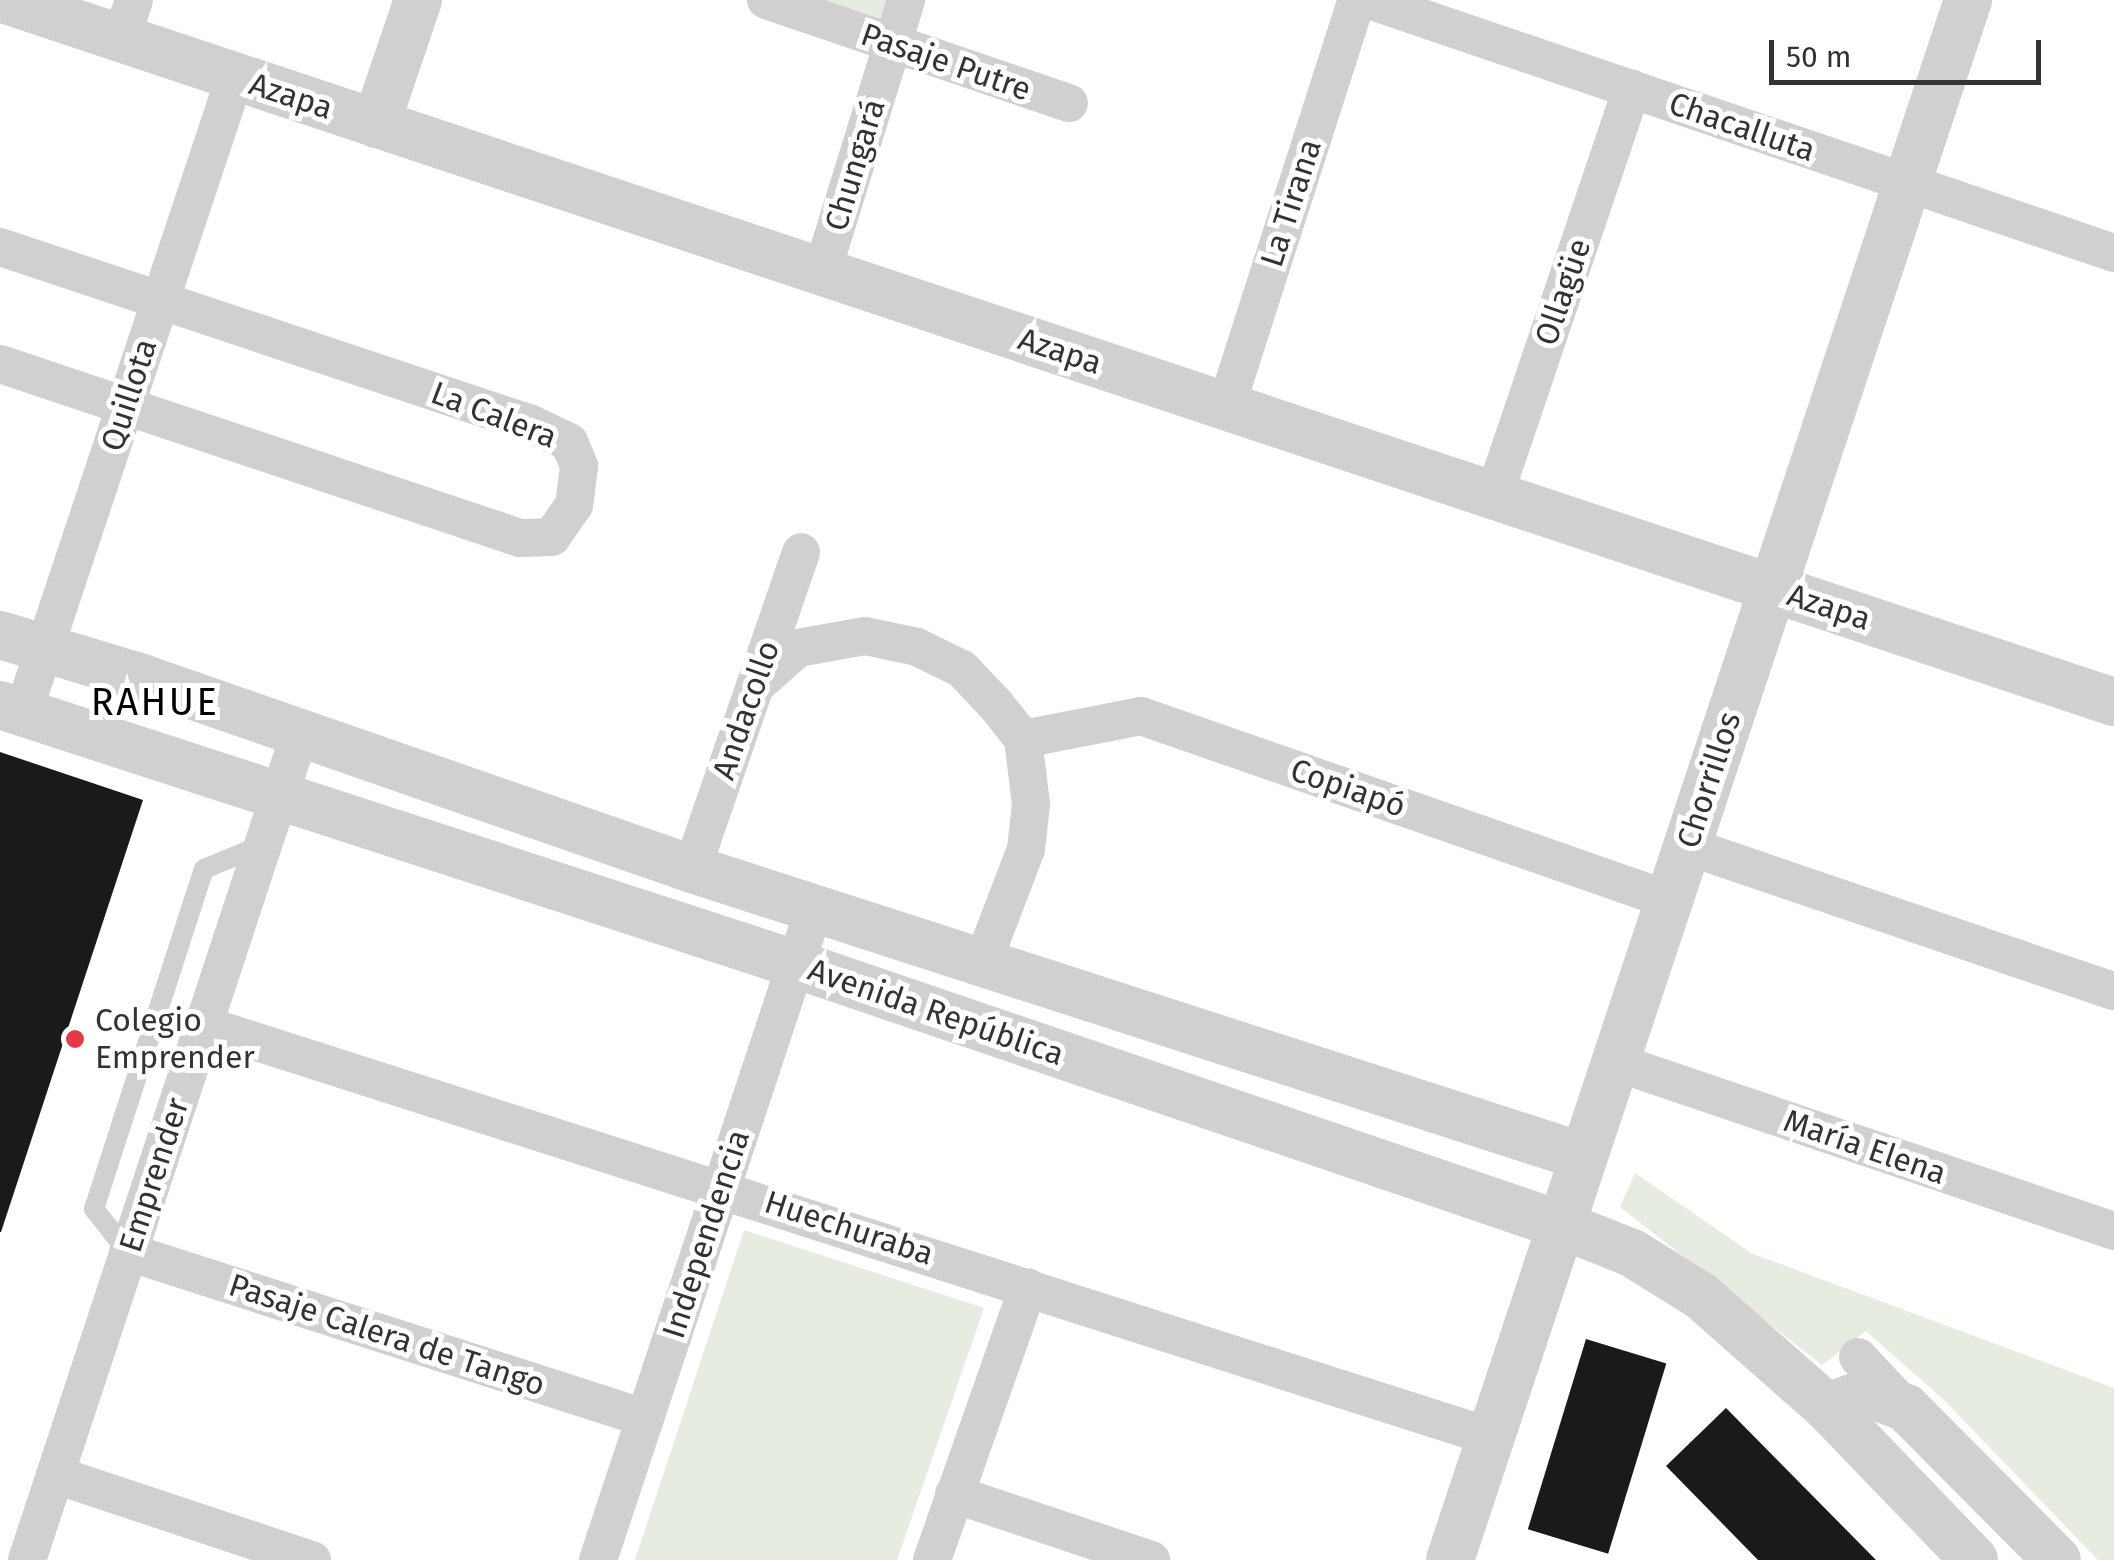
<!DOCTYPE html>
<html>
<head>
<meta charset="utf-8">
<style>
	body { margin:0 }
	#map { position:relative; width:2114px; height:1560px; overflow:hidden; background:#fff; font-family:"Fira Sans",sans-serif }
	div>[style] { position:absolute }
	[style*='--x'] { left:calc(var(--x)*1px); top:calc(var(--y)*1px); width:calc(var(--w)*1px); rotate:calc(var(--a)*1deg) }
	.green>* { inset:0; background:#e6ecdf }
	.building>* { inset:0; background:#1a1a1a; transform-origin:0 0 }
	.service>* { height:20px; margin:-10px; padding:0 10px; transform-origin:10px; border-radius:10px; background:#d0d0d0 }
	.minor>* { height:38px; margin:-19px; padding:0 19px; transform-origin:19px; border-radius:19px; background:#d0d0d0 }
	.tertiary>* { height:48px; margin:-24px; padding:0 24px; transform-origin:24px; border-radius:24px; background:#d0d0d0 }
	.dots>* { width:28px; height:28px; translate:-50% -50%; box-sizing:border-box; border:5px solid #fff; border-radius:50% }
	span { translate:-50% -50%; white-space:nowrap; text-align:center; line-height:1.15; -webkit-text-stroke:10px #fff; paint-order:stroke }
	.street-label { font-size:32px; color:#333 }
	.poi-label { font-size:32px; color:#333 }
	.left { translate:0 -50%; text-align:left }
	.quarter-label { font-size:38px; color:#000; letter-spacing:2.5px }
	.scale { position:absolute; left:1769px; top:40px; width:272px; height:45px; box-sizing:border-box; border:5px solid #333; border-top:0; padding-left:12px; font-size:30px; line-height:35px; white-space:nowrap; color:#333; -webkit-text-stroke:8px #fff; paint-order:stroke }
</style>
</head>
<body>
<div id="map">
	<div class="green">
		<div style="clip-path:polygon(809px 0,891px 0,883px 26px)"></div>
		<div style="clip-path:polygon(1635px 1173px,1751px 1253px,2114px 1388px,2114px 1560px,2098px 1560px,1945px 1401px,1866px 1331px,1822px 1365px,1620px 1207px)"></div>
		<div style="clip-path:polygon(744px 1230px,984px 1308px,897px 1560px,635px 1560px)"></div>
	</div>
	<div class="building">
		<div style="clip-path:polygon(0 752px,143px 800px,1px 1232px,0 1232px)"></div>
		<div style="left:1586px;top:1339px;width:84px;height:199px;rotate:17deg"></div>
		<div style="clip-path:polygon(1726px 1408px,1876px 1560px,1758px 1560px,1666px 1466px)"></div>
	</div>
	<div class="service">
		<div style="--x:128;--y:1252;--w:55;--a:-128.3"></div>
		<div style="--x:94;--y:1209;--w:357;--a:-72.1"></div>
		<div style="--x:204;--y:869;--w:63;--a:-22.5"></div>
	</div>
	<div class="minor">
		<div style="--x:766;--y:0;--w:320;--a:18.8"></div>
		<div style="--x:1369;--y:0;--w:787;--a:18.76"></div>
		<div style="--x:121;--y:39;--w:41;--a:-71.6"></div>
		<div style="--x:0;--y:247;--w:560;--a:18.43"></div>
		<div style="--x:531;--y:424;--w:42;--a:25.3"></div>
		<div style="--x:569;--y:442;--w:26;--a:67"></div>
		<div style="--x:579;--y:466;--w:39;--a:97"></div>
		<div style="--x:574;--y:505;--w:39;--a:125"></div>
		<div style="--x:552;--y:537;--w:32;--a:178"></div>
		<div style="--x:520;--y:538;--w:548;--a:-161.5"></div>
		<div style="--x:822;--y:272;--w:285;--a:-72.8"></div>
		<div style="--x:1226;--y:407;--w:428;--a:-72.2"></div>
		<div style="--x:1494;--y:496;--w:430;--a:-71.3"></div>
		<div style="--x:755;--y:686;--w:57;--a:-41.5"></div>
		<div style="--x:798;--y:648;--w:68;--a:-10.2"></div>
		<div style="--x:865;--y:636;--w:53;--a:11.9"></div>
		<div style="--x:917;--y:647;--w:50;--a:26.1"></div>
		<div style="--x:962;--y:669;--w:50;--a:46.6"></div>
		<div style="--x:996;--y:705;--w:43;--a:51.5"></div>
		<div style="--x:1023;--y:739;--w:65;--a:83"></div>
		<div style="--x:1031;--y:804;--w:45;--a:96.3"></div>
		<div style="--x:1026;--y:849;--w:123;--a:110.9"></div>
		<div style="--x:23;--y:713;--w:670;--a:-71.57"></div>
		<div style="--x:1023;--y:739;--w:120;--a:-11"></div>
		<div style="--x:1141;--y:716;--w:559;--a:19.21"></div>
		<div style="--x:1687;--y:846;--w:451;--a:18.8"></div>
		<div style="--x:692;--y:869;--w:335;--a:-71"></div>
		<div style="--x:204;--y:1025;--w:1351;--a:17.75"></div>
		<div style="--x:1615;--y:1062;--w:527;--a:18.71"></div>
		<div style="--x:128;--y:1252;--w:543;--a:17.8"></div>
		<div style="--x:1858;--y:1357;--w:69;--a:46.8"></div>
		<div style="--x:56;--y:1475;--w:270;--a:18.4"></div>
		<div style="--x:954;--y:1494;--w:208;--a:18.5"></div>
		<div style="--x:27;--y:1560;--w:871;--a:-71.73"></div>
		<div style="--x:598;--y:1560;--w:686;--a:-71.64"></div>
		<div style="--x:932;--y:1560;--w:289;--a:-70.6"></div>
	</div>
	<div class="tertiary">
		<div style="--x:6;--y:0;--w:2222;--a:18.42"></div>
		<div style="--x:376;--y:124;--w:131;--a:-71.3"></div>
		<div style="--x:0;--y:635;--w:148;--a:16.8"></div>
		<div style="--x:142;--y:678;--w:582;--a:19.15"></div>
		<div style="--x:692;--y:869;--w:937;--a:17.89"></div>
		<div style="--x:0;--y:705;--w:836;--a:18.04"></div>
		<div style="--x:795;--y:964;--w:809;--a:18.82"></div>
		<div style="--x:1561;--y:1225;--w:76;--a:21.5"></div>
		<div style="--x:1632;--y:1253;--w:81;--a:31.9"></div>
		<div style="--x:1701;--y:1296;--w:168;--a:41.4"></div>
		<div style="--x:1827;--y:1407;--w:212;--a:46.1"></div>
		<div style="--x:1827;--y:1407;--w:30;--a:-20"></div>
		<div style="--x:1855;--y:1397;--w:20;--a:-3"></div>
		<div style="--x:1875;--y:1396;--w:33;--a:21"></div>
		<div style="--x:1906;--y:1408;--w:214;--a:45.2"></div>
		<div style="--x:1450;--y:1560;--w:1644;--a:-71.63"></div>
	</div>
	<div class="dots">
		<div style="left:75px;top:1039px;background:#e63946"></div>
	</div>
	<div class="street-label">
		<span style="left:946px;top:62px;rotate:19deg">Pasaje Putre</span>
		<span style="left:291px;top:96px;rotate:18deg">Azapa</span>
		<span style="left:1742px;top:127px;rotate:19deg">Chacalluta</span>
		<span style="left:855px;top:165px;rotate:-73deg">Chungará</span>
		<span style="left:1291px;top:203px;rotate:-72deg">La Tirana</span>
		<span style="left:1563px;top:292px;rotate:-71deg">Ollagüe</span>
		<span style="left:1060px;top:351px;rotate:18deg">Azapa</span>
		<span style="left:129px;top:395px;rotate:-72deg">Quillota</span>
		<span style="left:494px;top:415px;rotate:21deg">La Calera</span>
		<span style="left:1829px;top:607px;rotate:18deg">Azapa</span>
		<span style="left:746px;top:710px;rotate:-71deg">Andacollo</span>
		<span style="left:1709px;top:780px;rotate:-72deg">Chorrillos</span>
		<span style="left:1348px;top:788px;rotate:19deg">Copiapó</span>
		<span style="left:936px;top:1012px;rotate:19deg">Avenida República</span>
		<span style="left:1865px;top:1147px;rotate:19deg">María Elena</span>
		<span style="left:154px;top:1175px;rotate:-72deg">Emprender</span>
		<span style="left:849px;top:1228px;rotate:18deg">Huechuraba</span>
		<span style="left:706px;top:1234px;rotate:-72deg">Independencia</span>
		<span style="left:387px;top:1335px;rotate:18deg">Pasaje Calera de Tango</span>
	</div>
	<div class="poi-label">
		<span class="left" style="left:95px;top:1039px">Colegio<br>Emprender</span>
	</div>
	<div class="quarter-label">
		<span style="left:155px;top:703px">RAHUE</span>
	</div>
	<div class="scale">50 m</div>
</div>
</body>
</html>
